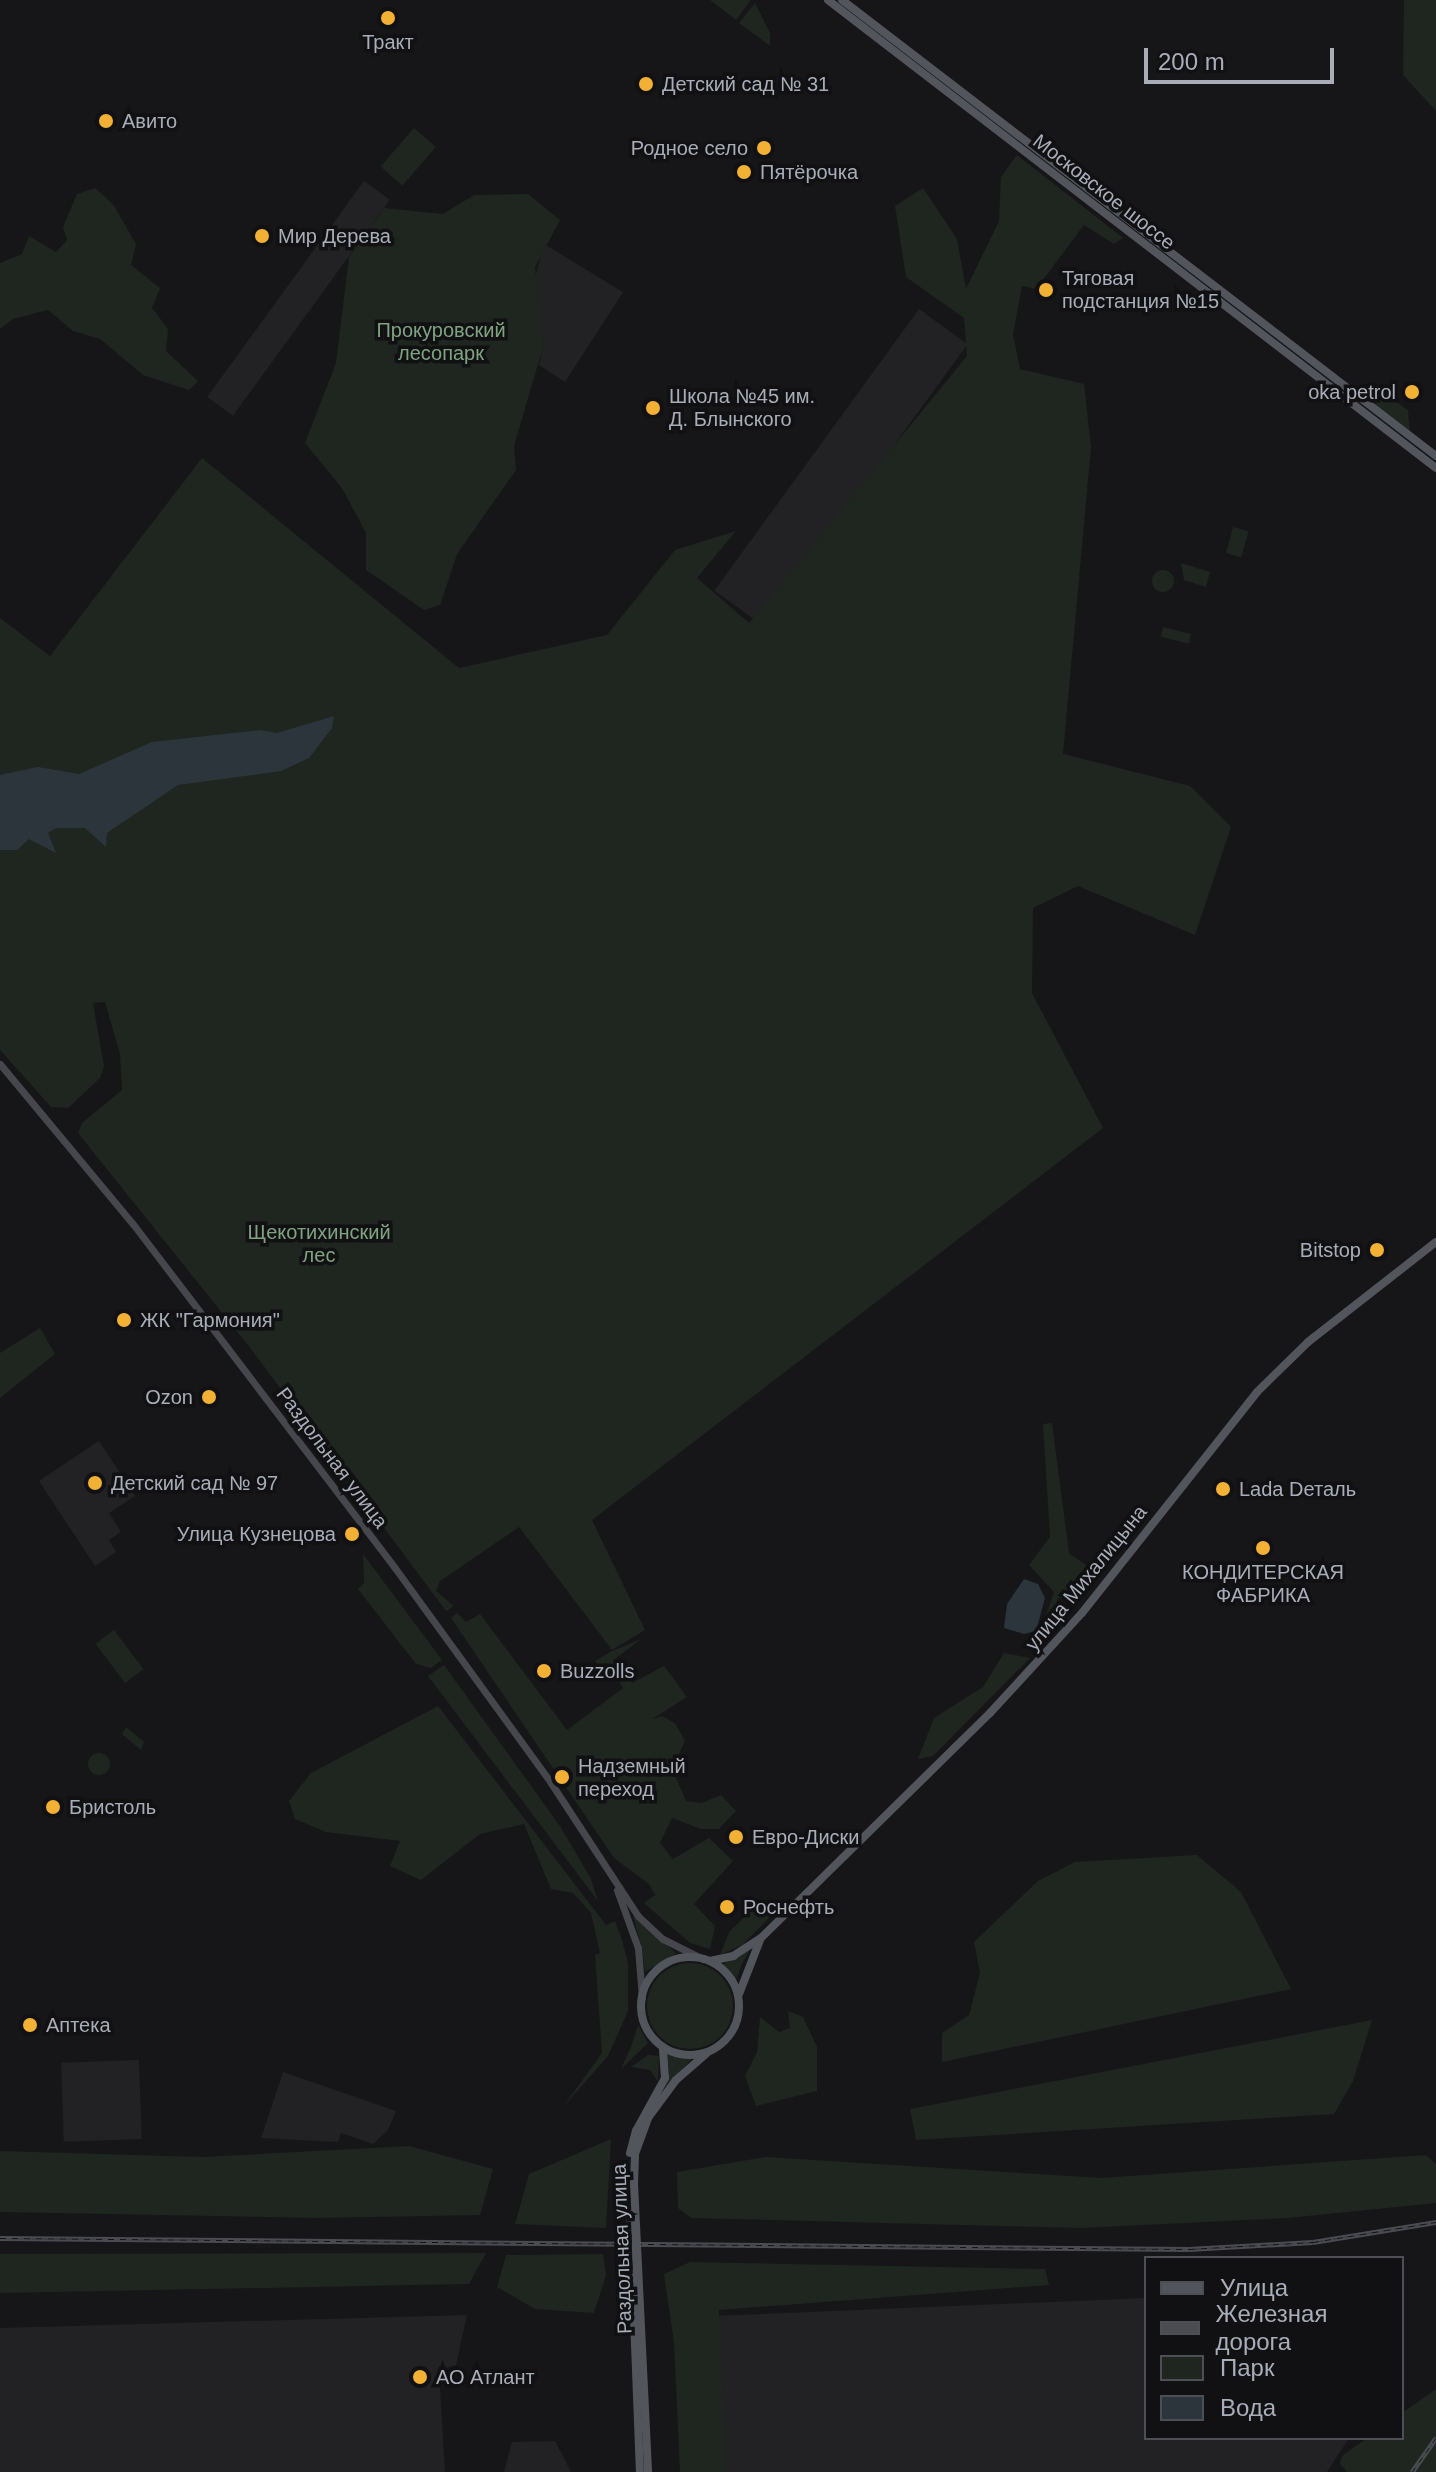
<!DOCTYPE html>
<html>
<head>
<meta charset="utf-8">
<style>
	body { margin:0 }
	#map { position:relative; width:1436px; height:2472px; overflow:hidden; background:#161618; font-family:Arial,sans-serif }
	div>[style] { position:absolute }
	[style*='--x'] { left:calc(var(--x)*1px); top:calc(var(--y)*1px); width:calc(var(--w)*1px); rotate:calc(var(--a)*1deg) }
	.built>* { inset:0; background:#222225; transform-origin:0 0 }
	.green>* { inset:0; background:#1e261f; transform-origin:0 0 }
	.round { border-radius:50% }
	.water>* { inset:0; background:#2c353c }
	.secondary>* { height:7px; margin:-3.5px; padding:0 3.5px; transform-origin:3.5px; border-radius:3.5px; background:#45474d }
	.primary>* { height:8px; margin:-4px; padding:0 4px; transform-origin:4px; border-radius:4px; background:#53555c }
	.primary>.ring { margin:-4px; padding:0; box-sizing:content-box; background:none; border:8px solid #53555c; border-radius:50% }
	.rail>* { height:5px; margin-top:-2.5px; transform-origin:0; background:repeating-linear-gradient(90deg,#111113 0 6px,#4a4c52 0 12px); box-sizing:border-box; border-block:2px solid #4a4c52 }
	.primary-bridge>* { height:8px; margin:-4px; padding:0 4px; transform-origin:4px; border-radius:4px; background:#53555c }
	.dots>* { width:22px; height:22px; translate:-50% -50%; box-sizing:border-box; border:4px solid #111113; border-radius:50% }
	span { translate:-50% -50%; white-space:nowrap; text-align:center; line-height:1.15; -webkit-text-stroke:7px #111113; paint-order:stroke }
	.poi-label { font-size:20px; color:#a8adb8 }
	.left { translate:0 -50%; text-align:left }
	.right { translate:-100% -50%; text-align:right }
	.street-label { font-size:20px; color:#a8adb8 }
	.park-label { font-size:20px; color:#7fa381 }
	.legend { position:absolute; left:1144px; top:2256px; width:260px; height:184px; box-sizing:border-box; background:#111113; border:2px solid #4d4f55; margin:0; padding:10px 14px; list-style:none; font-size:24px; color:#a8adb8 }
	.legend li { display:flex; align-items:center; gap:16px; height:40px }
	.legend b { width:40px; border:2px solid #4d4f55 }
	.scale { position:absolute; left:1144px; top:48px; width:190px; height:36px; box-sizing:border-box; border:4px solid #a8adb8; border-top:0; padding-left:10px; font-size:24px; line-height:28px; white-space:nowrap; color:#a8adb8; -webkit-text-stroke:6px #111113; paint-order:stroke }
</style>
</head>
<body>
<div id="map">
	<div class="built">
		<div style="left:364px;top:181px;width:32px;height:267px;rotate:36deg"></div>
		<div style="clip-path:polygon(544px 244px,623px 292px,565px 382px,539px 365px,543px 347px,535px 277px)"></div>
		<div style="left:919px;top:309px;width:60px;height:348px;rotate:36deg"></div>
		<div style="clip-path:polygon(99px 1441px,135px 1496px,109px 1513px,121px 1532px,109px 1540px,116px 1552px,95px 1566px,39px 1481px)"></div>
		<div style="left:139px;top:2060px;width:79px;height:78px;rotate:88deg"></div>
		<div style="clip-path:polygon(283px 2072px,396px 2111px,388px 2130px,373px 2144px,341px 2133px,338px 2142px,261px 2138px)"></div>
		<div style="clip-path:polygon(1146px 2298px,1146px 2438px,1349px 2438px,1327px 2472px,713px 2472px,713px 2316px)"></div>
		<div style="clip-path:polygon(467px 2315px,456px 2365px,439px 2370px,445px 2472px,0 2472px,0 2328px)"></div>
		<div style="clip-path:polygon(555px 2441px,571px 2472px,504px 2472px,512px 2442px)"></div>
	</div>
	<div class="green">
		<div style="clip-path:polygon(710px 0,749px 0,750px 1px,736px 20px)"></div>
		<div style="clip-path:polygon(1404px 0,1436px 0,1436px 111px,1403px 75px)"></div>
		<div style="clip-path:polygon(755px 3px,770px 33px,770px 46px,739px 23px)"></div>
		<div style="left:414px;top:128px;width:29px;height:51px;rotate:41deg"></div>
		<div style="clip-path:polygon(1017px 155px,1123px 238px,1114px 244px,1084px 225px,1036px 289px,1022px 286px,1013px 334px,1020px 369px,1084px 384px,1091px 447px,1063px 754px,1190px 786px,1231px 827px,1195px 935px,1078px 886px,1033px 908px,1032px 993px,1103px 1128px,592px 1520px,645px 1630px,612px 1650px,519px 1527px,440px 1581px,436px 1591px,454px 1606px,446px 1611px,251px 1349px,78px 1133px,82px 1123px,122px 1090px,120px 1054px,105px 1002px,93px 1003px,104px 1066px,100px 1078px,68px 1108px,51px 1107px,0 1050px,0 618px,50px 656px,202px 458px,459px 668px,607px 635px,675px 550px,736px 531px,697px 578px,749px 623px,967px 356px,964px 318px,906px 277px,895px 206px,923px 188px,957px 239px,966px 289px,999px 221px,1001px 177px)"></div>
		<div style="clip-path:polygon(95px 188px,113px 204px,136px 244px,131px 265px,160px 288px,152px 308px,168px 329px,166px 351px,198px 381px,189px 390px,143px 375px,100px 339px,73px 331px,48px 310px,13px 319px,0 329px,0 263px,22px 254px,29px 236px,56px 252px,67px 240px,63px 227px,77px 194px)"></div>
		<div style="clip-path:polygon(528px 194px,560px 220px,535px 267px,543px 347px,514px 446px,516px 470px,457px 554px,440px 605px,424px 610px,366px 570px,366px 533px,342px 488px,305px 443px,336px 363px,349px 257px,384px 208px,443px 214px,474px 195px)"></div>
		<div style="clip-path:polygon(1378px 389px,1408px 410px,1410px 432px,1375px 405px)"></div>
		<div style="left:1233px;top:527px;width:16px;height:27px;rotate:15deg"></div>
		<div style="clip-path:polygon(1181px 563px,1210px 572px,1206px 587px,1184px 580px)"></div>
		<div class="round" style="left:1152px;top:570px;width:22px;height:22px"></div>
		<div style="left:1163px;top:627px;width:29px;height:10px;rotate:14deg"></div>
		<div style="clip-path:polygon(40px 1328px,55px 1354px,0 1398px,0 1353px)"></div>
		<div style="clip-path:polygon(1052px 1423px,1069px 1553px,1094px 1571px,1073px 1601px,1058px 1598px,1046px 1630px,1039px 1636px,1054px 1592px,1029px 1565px,1050px 1537px,1043px 1424px)"></div>
		<div style="clip-path:polygon(363px 1554px,442px 1660px,431px 1668px,416px 1664px,358px 1589px,364px 1583px)"></div>
		<div style="clip-path:polygon(457px 1613px,466px 1622px,480px 1614px,567px 1730px,623px 1688px,606px 1663px,599px 1667px,595px 1661px,610px 1652px,641px 1639px,615px 1659px,632px 1683px,664px 1666px,687px 1697px,652px 1719px,662px 1716px,675px 1723px,685px 1741px,672px 1769px,686px 1801px,702px 1803px,721px 1795px,736px 1811px,719px 1829px,701px 1829px,672px 1818px,660px 1843px,673px 1859px,709px 1838px,733px 1861px,694px 1904px,715px 1926px,710px 1949px,690px 1943px,644px 1903px,655px 1895px,649px 1884px,614px 1858px,451px 1618px)"></div>
		<div style="left:114px;top:1630px;width:49px;height:23px;rotate:53deg"></div>
		<div style="clip-path:polygon(1004px 1653px,1030px 1658px,933px 1756px,918px 1759px,934px 1718px,983px 1687px)"></div>
		<div style="clip-path:polygon(444px 1665px,560px 1826px,590px 1877px,598px 1901px,428px 1676px)"></div>
		<div style="clip-path:polygon(438px 1706px,606px 1925px,615px 1921px,622px 1940px,628px 1963px,628px 2011px,608px 2056px,563px 2107px,602px 2053px,595px 1955px,600px 1953px,591px 1913px,573px 1893px,551px 1889px,524px 1824px,480px 1834px,421px 1880px,390px 1866px,400px 1841px,326px 1832px,295px 1819px,289px 1801px,311px 1773px)"></div>
		<div style="clip-path:polygon(126px 1727px,144px 1742px,141px 1750px,122px 1734px)"></div>
		<div class="round" style="left:88px;top:1753px;width:22px;height:22px"></div>
		<div style="clip-path:polygon(1197px 1855px,1241px 1892px,1291px 1989px,942px 2062px,942px 2033px,969px 2015px,980px 1973px,974px 1942px,1038px 1881px,1075px 1862px)"></div>
		<div style="clip-path:polygon(772px 1903px,777px 1910px,742px 1945px,720px 1955px,729px 1932px,754px 1908px)"></div>
		<div style="clip-path:polygon(633px 1916px,676px 1953px,645px 1972px,642px 1948px)"></div>
		<div style="clip-path:polygon(751px 1948px,742px 1964px,736px 1980px,722px 1965px)"></div>
		<div class="round" style="left:647px;top:1963px;width:86px;height:86px"></div>
		<div style="clip-path:polygon(788px 2011px,803px 2017px,817px 2047px,817px 2091px,756px 2106px,745px 2076px,757px 2052px,760px 2017px,779px 2032px,790px 2028px)"></div>
		<div style="clip-path:polygon(1372px 2020px,1353px 2081px,1334px 2114px,916px 2140px,910px 2109px)"></div>
		<div style="clip-path:polygon(638px 2025px,648px 2043px,621px 2069px,631px 2047px)"></div>
		<div style="clip-path:polygon(667px 2054px,692px 2059px,665px 2087px,669px 2074px)"></div>
		<div style="clip-path:polygon(648px 2055px,659px 2056px,658px 2082px,650px 2070px,631px 2067px)"></div>
		<div style="clip-path:polygon(611px 2139px,606px 2228px,515px 2224px,529px 2174px)"></div>
		<div style="clip-path:polygon(409px 2146px,493px 2169px,480px 2215px,318px 2218px,0 2212px,0 2151px,202px 2157px)"></div>
		<div style="clip-path:polygon(1426px 2155px,1436px 2164px,1436px 2203px,1288px 2218px,1081px 2228px,691px 2218px,678px 2208px,677px 2172px,766px 2157px,1102px 2178px)"></div>
		<div style="clip-path:polygon(486px 2253px,469px 2284px,0 2293px,0 2254px)"></div>
		<div style="clip-path:polygon(603px 2254px,606px 2275px,594px 2313px,535px 2309px,497px 2287px,506px 2255px)"></div>
		<div style="clip-path:polygon(690px 2262px,1045px 2269px,1049px 2285px,719px 2310px,726px 2472px,680px 2472px,674px 2343px,664px 2274px)"></div>
		<div style="clip-path:polygon(1436px 2389px,1436px 2472px,1347px 2472px,1340px 2464px,1342px 2456px,1367px 2438px,1402px 2438px,1402px 2413px)"></div>
	</div>
	<div class="water">
		<div style="clip-path:polygon(334px 716px,332px 728px,309px 758px,281px 771px,178px 785px,107px 833px,106px 847px,85px 828px,56px 828px,48px 833px,56px 853px,29px 839px,17px 850px,0 850px,0 775px,38px 767px,79px 774px,152px 742px,260px 730px,277px 733px)"></div>
		<div style="clip-path:polygon(1024px 1579px,1038px 1584px,1045px 1598px,1036px 1631px,1024px 1634px,1004px 1628px,1007px 1604px)"></div>
	</div>
	<div class="secondary">
		<div style="--x:0;--y:1064;--w:208;--a:50.3"></div>
		<div style="--x:133;--y:1224;--w:432;--a:52.7"></div>
		<div style="--x:395;--y:1568;--w:266;--a:54"></div>
		<div style="--x:551;--y:1783;--w:159;--a:56.8"></div>
		<div style="--x:638;--y:1916;--w:34;--a:43"></div>
		<div style="--x:663;--y:1939;--w:45;--a:26.6"></div>
		<div style="--x:617;--y:1890;--w:62;--a:70.1"></div>
		<div style="--x:638;--y:1948;--w:50;--a:85.4"></div>
	</div>
	<div class="primary">
		<div style="--x:828;--y:0;--w:767;--a:37.59"></div>
		<div style="--x:842;--y:0;--w:749;--a:37.51"></div>
		<div class="ring" style="left:641px;top:1957px;width:90px;height:90px"></div>
		<div style="--x:710;--y:1961;--w:24;--a:-12"></div>
		<div style="--x:733;--y:1956;--w:33;--a:-33"></div>
		<div style="--x:761;--y:1938;--w:321;--a:-44.5"></div>
		<div style="--x:990;--y:1713;--w:136;--a:-47.4"></div>
		<div style="--x:1082;--y:1613;--w:282;--a:-51.6"></div>
		<div style="--x:1257;--y:1392;--w:71;--a:-44.4"></div>
		<div style="--x:1308;--y:1342;--w:162;--a:-38"></div>
		<div style="--x:739;--y:1994;--w:58;--a:-68.7"></div>
		<div style="--x:630;--y:2153;--w:23;--a:-75"></div>
		<div style="--x:636;--y:2131;--w:60;--a:-61.3"></div>
		<div style="--x:665;--y:2078;--w:31;--a:-94"></div>
		<div style="--x:634;--y:2184;--w:30;--a:-88"></div>
		<div style="--x:635;--y:2154;--w:38;--a:-70"></div>
		<div style="--x:648;--y:2118;--w:47;--a:-53.6"></div>
		<div style="--x:676;--y:2080;--w:40;--a:-41"></div>
	</div>
	<div class="rail">
		<div style="--x:0;--y:2238;--w:1189;--a:0.53"></div>
		<div style="--x:1189;--y:2249;--w:124;--a:-3.2"></div>
		<div style="--x:1313;--y:2242;--w:125;--a:-9.2"></div>
		<div style="--x:1412;--y:2472;--w:42;--a:-54.8"></div>
	</div>
	<div class="primary-bridge">
		<div style="--x:634;--y:2184;--w:288;--a:87.2"></div>
		<div style="--x:630;--y:2214;--w:258;--a:87.8"></div>
	</div>
	<div class="dots">
		<div style="left:388px;top:18px;background:#f2b134"></div>
		<div style="left:646px;top:84px;background:#f2b134"></div>
		<div style="left:106px;top:121px;background:#f2b134"></div>
		<div style="left:764px;top:148px;background:#f2b134"></div>
		<div style="left:744px;top:172px;background:#f2b134"></div>
		<div style="left:262px;top:236px;background:#f2b134"></div>
		<div style="left:1046px;top:290px;background:#f2b134"></div>
		<div style="left:1412px;top:392px;background:#f2b134"></div>
		<div style="left:653px;top:408px;background:#f2b134"></div>
		<div style="left:1377px;top:1250px;background:#f2b134"></div>
		<div style="left:124px;top:1320px;background:#f2b134"></div>
		<div style="left:209px;top:1397px;background:#f2b134"></div>
		<div style="left:95px;top:1483px;background:#f2b134"></div>
		<div style="left:1223px;top:1489px;background:#f2b134"></div>
		<div style="left:352px;top:1534px;background:#f2b134"></div>
		<div style="left:1263px;top:1548px;background:#f2b134"></div>
		<div style="left:544px;top:1671px;background:#f2b134"></div>
		<div style="left:562px;top:1777px;background:#f2b134"></div>
		<div style="left:53px;top:1807px;background:#f2b134"></div>
		<div style="left:736px;top:1837px;background:#f2b134"></div>
		<div style="left:727px;top:1907px;background:#f2b134"></div>
		<div style="left:30px;top:2025px;background:#f2b134"></div>
		<div style="left:420px;top:2377px;background:#f2b134"></div>
	</div>
	<div class="poi-label">
		<span style="left:388px;top:42px">Тракт</span>
		<span class="left" style="left:662px;top:84px">Детский сад № 31</span>
		<span class="left" style="left:122px;top:121px">Авито</span>
		<span class="right" style="left:748px;top:148px">Родное село</span>
		<span class="left" style="left:760px;top:172px">Пятёрочка</span>
		<span class="left" style="left:278px;top:236px">Мир Дерева</span>
		<span class="left" style="left:1062px;top:290px">Тяговая<br>подстанция №15</span>
		<span class="right" style="left:1396px;top:392px">oka petrol</span>
		<span class="left" style="left:669px;top:408px">Школа №45 им.<br>Д. Блынского</span>
		<span class="right" style="left:1361px;top:1250px">Bitstop</span>
		<span class="left" style="left:140px;top:1320px">ЖК "Гармония"</span>
		<span class="right" style="left:193px;top:1397px">Ozon</span>
		<span class="left" style="left:111px;top:1483px">Детский сад № 97</span>
		<span class="left" style="left:1239px;top:1489px">Lada Dеталь</span>
		<span class="right" style="left:336px;top:1534px">Улица Кузнецова</span>
		<span style="left:1263px;top:1584px">КОНДИТЕРСКАЯ<br>ФАБРИКА</span>
		<span class="left" style="left:560px;top:1671px">Buzzolls</span>
		<span class="left" style="left:578px;top:1778px">Надземный<br>переход</span>
		<span class="left" style="left:69px;top:1807px">Бристоль</span>
		<span class="left" style="left:752px;top:1837px">Евро-Диски</span>
		<span class="left" style="left:743px;top:1907px">Роснефть</span>
		<span class="left" style="left:46px;top:2025px">Аптека</span>
		<span class="left" style="left:436px;top:2377px">АО Атлант</span>
	</div>
	<div class="street-label">
		<span style="left:1104px;top:192px;rotate:38deg">Московское шоссе</span>
		<span style="left:332px;top:1458px;rotate:53deg">Раздольная улица</span>
		<span style="left:1086px;top:1578px;rotate:-51deg">улица Михалицына</span>
		<span style="left:622px;top:2249px;rotate:-92deg">Раздольная улица</span>
	</div>
	<div class="park-label">
		<span style="left:441px;top:342px">Прокуровский<br>лесопарк</span>
		<span style="left:319px;top:1244px">Щекотихинский<br>лес</span>
	</div>
	<ul class="legend">
	<li><b style="height:10px;background:#53555c"></b>Улица</li>
	<li><b style="height:10px;background:#4a4c52"></b>Железная дорога</li>
	<li><b style="height:22px;background:#1e261f"></b>Парк</li>
	<li><b style="height:22px;background:#2c353c"></b>Вода</li>
	</ul>
	<div class="scale">200 m</div>
</div>
</body>
</html>
